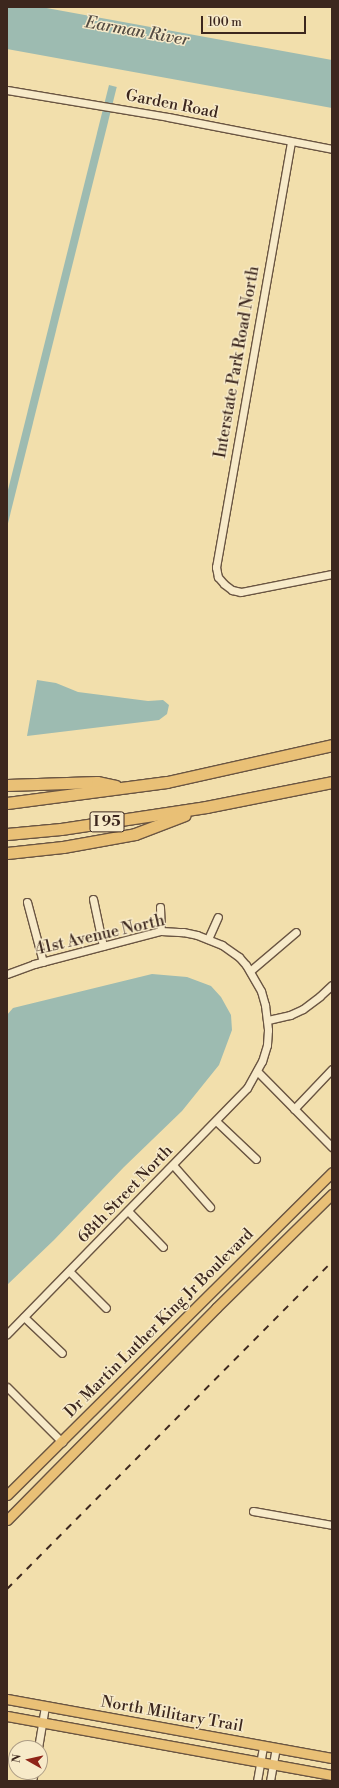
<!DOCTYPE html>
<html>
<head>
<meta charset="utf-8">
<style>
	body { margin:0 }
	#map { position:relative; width:339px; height:1788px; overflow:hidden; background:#f2dfac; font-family:"Libre Bodoni",serif }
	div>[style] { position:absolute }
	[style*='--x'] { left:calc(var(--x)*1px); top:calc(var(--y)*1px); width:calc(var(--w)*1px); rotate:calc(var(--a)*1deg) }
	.water>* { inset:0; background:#9dbbb1; transform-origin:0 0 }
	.roads { filter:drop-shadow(1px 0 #6a5542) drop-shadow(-1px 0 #6a5542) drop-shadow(0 1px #6a5542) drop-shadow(0 -1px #6a5542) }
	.minor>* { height:7px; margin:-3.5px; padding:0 3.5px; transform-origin:3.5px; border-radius:3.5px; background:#f7eac9 }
	.major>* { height:9px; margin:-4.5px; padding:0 4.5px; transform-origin:4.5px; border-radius:4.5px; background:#e9c076 }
	.highway>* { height:11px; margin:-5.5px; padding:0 5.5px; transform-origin:5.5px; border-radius:5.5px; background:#e9c076 }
	.rail>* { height:2px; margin-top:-1px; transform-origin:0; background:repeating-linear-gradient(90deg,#3c271e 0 7px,transparent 0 14px) }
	span { translate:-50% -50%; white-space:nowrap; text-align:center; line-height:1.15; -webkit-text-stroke:3px #f7eac9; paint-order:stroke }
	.shield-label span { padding:1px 3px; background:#f7eac9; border:1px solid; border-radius:3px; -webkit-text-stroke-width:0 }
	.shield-label { font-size:15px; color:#3c271e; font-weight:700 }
	.street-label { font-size:16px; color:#3c271e }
	.water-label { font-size:17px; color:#544c43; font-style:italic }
	.frame { position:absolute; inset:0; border:8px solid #3c271e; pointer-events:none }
	.north { position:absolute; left:8px; top:1740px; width:40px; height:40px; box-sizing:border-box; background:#f7eac9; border:1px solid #ac9c85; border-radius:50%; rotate:278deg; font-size:11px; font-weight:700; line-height:16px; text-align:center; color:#3c271e }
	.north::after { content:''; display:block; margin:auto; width:14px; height:18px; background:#8f2418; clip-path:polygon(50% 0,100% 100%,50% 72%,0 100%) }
	.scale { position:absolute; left:201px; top:16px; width:105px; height:18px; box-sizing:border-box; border:2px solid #3c271e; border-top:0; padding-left:5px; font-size:12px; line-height:14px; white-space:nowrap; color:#3c271e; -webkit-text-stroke:3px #f7eac9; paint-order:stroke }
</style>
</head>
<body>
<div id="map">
	<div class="water">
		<div style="clip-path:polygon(7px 7px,41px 7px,332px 60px,332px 108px,7px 49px)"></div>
		<div style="left:109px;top:85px;width:8px;height:583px;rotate:14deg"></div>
		<div style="clip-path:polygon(37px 680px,56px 683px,78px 692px,148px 701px,163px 700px,169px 705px,167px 714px,159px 720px,27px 736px)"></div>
		<div style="clip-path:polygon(152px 974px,187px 977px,211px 986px,221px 997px,231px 1015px,232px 1030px,219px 1065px,182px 1111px,124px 1167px,54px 1240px,7px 1285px,7px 1015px,13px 1008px)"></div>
	</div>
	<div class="roads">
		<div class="minor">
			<div style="--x:7;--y:90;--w:163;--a:9.5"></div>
			<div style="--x:168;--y:117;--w:167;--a:11"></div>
			<div style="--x:291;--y:142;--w:432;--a:100"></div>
			<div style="--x:216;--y:567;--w:10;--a:79"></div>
			<div style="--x:218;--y:577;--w:9;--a:49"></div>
			<div style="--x:224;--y:584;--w:10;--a:37"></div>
			<div style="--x:232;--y:590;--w:9;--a:13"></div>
			<div style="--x:241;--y:592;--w:93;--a:-11.2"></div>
			<div style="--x:93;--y:899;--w:48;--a:78"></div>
			<div style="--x:27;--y:902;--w:62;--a:75.1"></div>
			<div style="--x:160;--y:907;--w:24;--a:88"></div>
			<div style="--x:208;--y:939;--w:24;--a:-66"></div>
			<div style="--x:250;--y:971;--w:60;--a:-40.3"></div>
			<div style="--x:7;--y:974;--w:29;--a:-20"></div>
			<div style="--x:34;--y:964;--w:131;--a:-14.6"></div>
			<div style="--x:161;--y:931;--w:22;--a:3"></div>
			<div style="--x:183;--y:932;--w:14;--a:12"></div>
			<div style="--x:197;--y:935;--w:27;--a:22"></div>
			<div style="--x:222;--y:945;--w:21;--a:35"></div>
			<div style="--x:239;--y:957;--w:11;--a:49"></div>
			<div style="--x:246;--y:965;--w:30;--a:60"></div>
			<div style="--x:261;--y:991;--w:15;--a:74"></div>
			<div style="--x:265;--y:1005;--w:25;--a:83"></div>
			<div style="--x:268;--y:1030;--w:15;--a:94"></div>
			<div style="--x:267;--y:1045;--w:17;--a:107"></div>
			<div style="--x:262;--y:1061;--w:31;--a:119"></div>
			<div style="--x:247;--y:1088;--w:344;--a:134.3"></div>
			<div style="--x:268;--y:1020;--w:23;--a:-13"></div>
			<div style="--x:290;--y:1015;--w:14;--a:-25"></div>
			<div style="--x:303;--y:1009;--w:21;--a:-37"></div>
			<div style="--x:320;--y:996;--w:16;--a:-43"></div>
			<div style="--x:257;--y:1071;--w:107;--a:45.4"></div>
			<div style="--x:294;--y:1109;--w:55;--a:-46.5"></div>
			<div style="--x:216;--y:1121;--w:55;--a:43.5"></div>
			<div style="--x:173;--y:1165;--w:56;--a:48.6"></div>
			<div style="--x:128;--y:1211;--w:50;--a:45.8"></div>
			<div style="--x:69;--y:1271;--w:52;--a:45"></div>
			<div style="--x:24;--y:1317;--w:52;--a:43.5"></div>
			<div style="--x:7;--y:1387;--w:78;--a:45"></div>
			<div style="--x:253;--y:1511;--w:80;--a:10"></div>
			<div style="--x:38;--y:1748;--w:43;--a:-80.5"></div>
			<div style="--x:32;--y:1781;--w:9;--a:-77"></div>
			<div style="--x:257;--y:1781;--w:36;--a:-80"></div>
			<div style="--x:270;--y:1781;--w:34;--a:-80"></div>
		</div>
		<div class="major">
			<div style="--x:7;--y:1495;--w:458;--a:-44.8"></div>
			<div style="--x:7;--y:1520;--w:298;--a:-45.4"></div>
			<div style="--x:216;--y:1308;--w:163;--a:-44.5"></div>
			<div style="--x:7;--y:1699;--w:330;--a:10.3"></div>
			<div style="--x:7;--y:1716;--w:330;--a:10.3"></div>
		</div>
		<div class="highway">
			<div style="--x:7;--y:785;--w:90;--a:-1.9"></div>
			<div style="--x:97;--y:782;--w:19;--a:12"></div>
			<div style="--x:7;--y:803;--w:161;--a:-7.5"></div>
			<div style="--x:167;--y:782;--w:169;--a:-12.6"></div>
			<div style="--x:7;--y:834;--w:54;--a:-5.3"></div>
			<div style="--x:61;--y:829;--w:147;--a:-8.6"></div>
			<div style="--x:206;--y:807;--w:128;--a:-11.2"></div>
			<div style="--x:7;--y:853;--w:56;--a:-6.1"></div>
			<div style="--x:63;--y:847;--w:73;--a:-10.2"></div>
			<div style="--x:135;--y:834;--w:53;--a:-20.8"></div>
		</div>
	</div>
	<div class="rail">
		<div style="--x:7;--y:1589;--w:461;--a:-45.2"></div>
	</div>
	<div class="shield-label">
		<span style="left:107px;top:822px">I 95</span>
	</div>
	<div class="street-label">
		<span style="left:172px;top:104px;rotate:11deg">Garden Road</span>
		<span style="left:237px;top:362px;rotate:-80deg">Interstate Park Road North</span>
		<span style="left:100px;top:935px;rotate:-13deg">41st Avenue North</span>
		<span style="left:125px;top:1194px;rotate:-46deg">68th Street North</span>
		<span style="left:159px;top:1323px;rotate:-45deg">Dr Martin Luther King Jr Boulevard</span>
		<span style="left:172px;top:1714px;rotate:10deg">North Military Trail</span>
	</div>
	<div class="water-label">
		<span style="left:137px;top:32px;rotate:10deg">Earman River</span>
	</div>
	<div class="frame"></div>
	<div class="north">N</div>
	<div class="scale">100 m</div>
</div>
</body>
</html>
